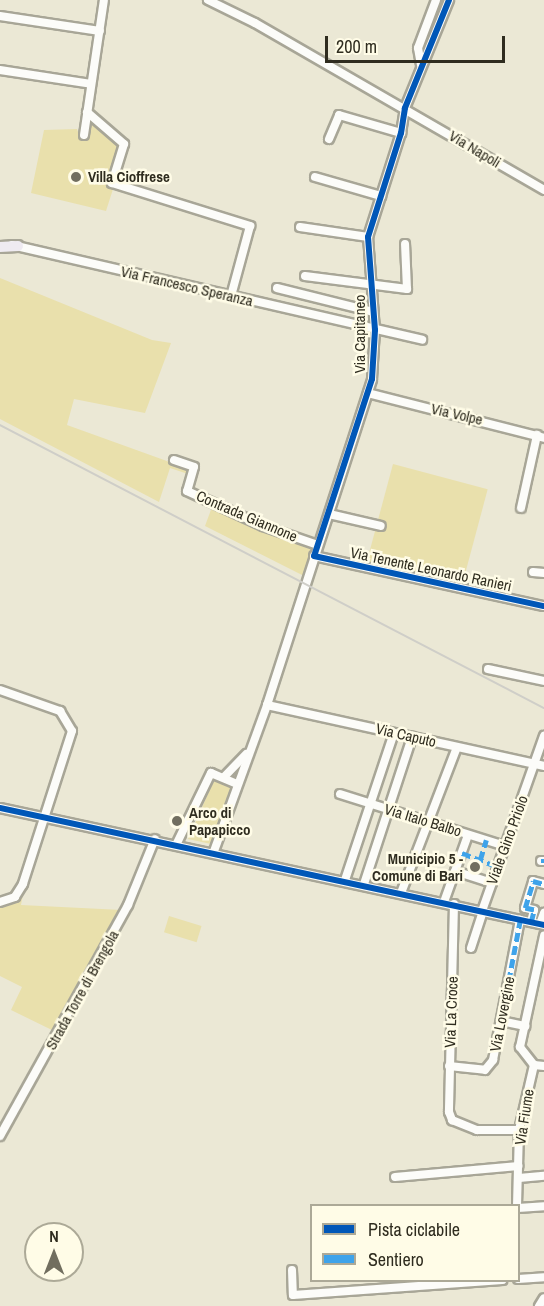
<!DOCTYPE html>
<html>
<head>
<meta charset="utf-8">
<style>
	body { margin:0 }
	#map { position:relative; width:544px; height:1306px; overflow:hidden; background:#ebe8d5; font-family:"Archivo Narrow",sans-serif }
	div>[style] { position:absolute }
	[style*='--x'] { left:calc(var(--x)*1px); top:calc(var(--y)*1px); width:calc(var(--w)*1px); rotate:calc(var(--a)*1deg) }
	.green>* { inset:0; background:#e9e0ac; transform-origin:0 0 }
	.roads { filter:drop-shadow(2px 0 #a8a697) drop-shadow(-2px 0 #a8a697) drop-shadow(0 2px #a8a697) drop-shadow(0 -2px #a8a697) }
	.minor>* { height:8px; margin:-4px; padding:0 4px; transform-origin:4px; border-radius:4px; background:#fcfcf9 }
	.major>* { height:10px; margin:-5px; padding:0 5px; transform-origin:5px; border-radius:5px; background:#efebf1 }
	.rail>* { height:1.5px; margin:-0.75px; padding:0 0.75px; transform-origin:0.75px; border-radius:0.75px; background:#cfcec8 }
	.quiet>* { height:4.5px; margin-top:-2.25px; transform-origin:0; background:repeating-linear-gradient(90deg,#3ea3ea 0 9px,transparent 0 13.5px) }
	.cycleway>* { height:6px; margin:-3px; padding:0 3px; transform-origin:3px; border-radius:3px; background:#0057b8 }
	.dots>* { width:16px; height:16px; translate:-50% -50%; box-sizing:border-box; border:3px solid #fffce7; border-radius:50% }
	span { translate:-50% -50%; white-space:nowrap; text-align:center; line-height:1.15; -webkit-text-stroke:5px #fffce7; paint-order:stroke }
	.street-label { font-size:15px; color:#2f2c1f }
	.poi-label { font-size:15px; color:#2f2c1f; font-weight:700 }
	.left { translate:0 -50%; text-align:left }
	.right { translate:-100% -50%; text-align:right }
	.legend { position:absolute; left:310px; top:1204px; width:210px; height:78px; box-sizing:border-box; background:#fffce7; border:2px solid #aca997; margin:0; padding:8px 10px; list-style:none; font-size:18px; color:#2f2c1f }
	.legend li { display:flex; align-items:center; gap:12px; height:30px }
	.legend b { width:30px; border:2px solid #aca997 }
	.north { position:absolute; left:24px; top:1222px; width:60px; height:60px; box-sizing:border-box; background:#fffce7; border:2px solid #aca997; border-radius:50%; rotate:0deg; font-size:16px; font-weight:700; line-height:24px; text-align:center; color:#2f2c1f }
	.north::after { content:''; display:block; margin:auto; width:21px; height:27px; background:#716e5f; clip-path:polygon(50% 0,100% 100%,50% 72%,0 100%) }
	.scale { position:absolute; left:325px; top:36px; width:180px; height:27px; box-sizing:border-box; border:3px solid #2f2c1f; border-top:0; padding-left:8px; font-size:18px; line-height:21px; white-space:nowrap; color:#2f2c1f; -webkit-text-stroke:4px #fffce7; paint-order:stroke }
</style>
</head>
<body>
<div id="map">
	<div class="green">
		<div style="clip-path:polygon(91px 121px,119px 147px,104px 183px,114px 186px,106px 211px,31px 193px,44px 130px,77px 129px,79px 135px,86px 136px)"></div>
		<div style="clip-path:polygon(0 278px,152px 340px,171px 343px,145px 413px,74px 399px,67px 425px,189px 469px,188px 474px,170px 468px,159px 502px,0 419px)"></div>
		<div style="left:393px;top:464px;width:98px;height:102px;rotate:15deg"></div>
		<div style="clip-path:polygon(212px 507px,307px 544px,312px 552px,304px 576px,205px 526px)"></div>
		<div style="clip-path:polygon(214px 780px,232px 785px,211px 844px,188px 839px)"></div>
		<div style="clip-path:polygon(23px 894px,21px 905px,122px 910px,56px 1032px,11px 1010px,22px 987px,0 976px,0 905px,15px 901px)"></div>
		<div style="left:169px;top:916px;width:34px;height:17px;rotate:17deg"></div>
	</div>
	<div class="roads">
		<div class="minor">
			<div style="--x:208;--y:0;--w:52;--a:26.1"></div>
			<div style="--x:255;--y:23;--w:334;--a:30"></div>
			<div style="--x:0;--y:16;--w:101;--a:8.5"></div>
			<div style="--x:421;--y:65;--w:17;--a:-100"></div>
			<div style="--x:418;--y:48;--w:51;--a:-69.4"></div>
			<div style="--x:0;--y:70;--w:92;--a:8.7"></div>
			<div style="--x:87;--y:112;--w:49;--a:40.9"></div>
			<div style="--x:124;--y:144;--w:41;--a:107.1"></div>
			<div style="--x:112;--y:183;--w:145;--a:17.3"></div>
			<div style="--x:250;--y:226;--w:73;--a:105.2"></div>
			<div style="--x:84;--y:135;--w:136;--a:-81.6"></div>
			<div style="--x:329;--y:139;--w:26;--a:-67"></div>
			<div style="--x:339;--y:115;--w:65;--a:16.2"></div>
			<div style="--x:315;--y:177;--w:69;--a:16.1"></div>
			<div style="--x:300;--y:227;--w:69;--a:8.4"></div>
			<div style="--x:12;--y:245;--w:421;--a:13"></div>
			<div style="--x:305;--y:276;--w:103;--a:7.3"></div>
			<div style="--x:407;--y:289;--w:45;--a:-92.5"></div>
			<div style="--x:277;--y:288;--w:99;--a:14"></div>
			<div style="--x:368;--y:393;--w:182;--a:14.3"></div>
			<div style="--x:174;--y:460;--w:21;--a:19"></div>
			<div style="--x:194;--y:467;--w:25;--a:106"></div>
			<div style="--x:187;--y:491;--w:84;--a:24.7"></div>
			<div style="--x:263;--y:526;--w:58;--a:19.1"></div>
			<div style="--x:521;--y:508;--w:75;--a:-77.6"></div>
			<div style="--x:329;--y:514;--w:53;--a:13"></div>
			<div style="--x:314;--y:556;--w:235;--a:12.3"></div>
			<div style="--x:533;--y:572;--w:11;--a:5"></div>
			<div style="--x:488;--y:669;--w:57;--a:12.1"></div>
			<div style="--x:0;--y:690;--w:64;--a:19.3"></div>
			<div style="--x:60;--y:711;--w:23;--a:59"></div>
			<div style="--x:72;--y:731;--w:161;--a:107.8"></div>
			<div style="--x:23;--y:884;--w:15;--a:122"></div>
			<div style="--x:15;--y:897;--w:16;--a:162"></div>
			<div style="--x:267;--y:705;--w:284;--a:12.4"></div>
			<div style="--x:224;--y:777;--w:32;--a:-46"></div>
			<div style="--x:340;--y:794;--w:173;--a:17.5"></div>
			<div style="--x:0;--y:808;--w:556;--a:12.14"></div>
			<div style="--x:177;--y:843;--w:78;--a:-64.1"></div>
			<div style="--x:211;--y:773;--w:28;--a:23"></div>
			<div style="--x:214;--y:851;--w:155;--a:-70"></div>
			<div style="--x:267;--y:705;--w:342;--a:-72.1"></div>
			<div style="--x:372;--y:379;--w:49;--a:-86.5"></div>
			<div style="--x:375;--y:330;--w:93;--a:-94.3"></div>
			<div style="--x:368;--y:237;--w:109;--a:-72.4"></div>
			<div style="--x:401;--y:133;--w:25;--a:-81"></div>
			<div style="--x:405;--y:108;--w:117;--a:-67.8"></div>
			<div style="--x:541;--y:861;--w:3;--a:0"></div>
			<div style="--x:455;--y:871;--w:39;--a:18"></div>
			<div style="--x:345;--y:880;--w:155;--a:-71.6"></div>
			<div style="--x:364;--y:884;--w:155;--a:-71.9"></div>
			<div style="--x:401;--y:893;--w:156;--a:-69"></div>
			<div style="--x:444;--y:902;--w:71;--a:-70.3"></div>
			<div style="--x:454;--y:904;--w:208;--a:91.4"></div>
			<div style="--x:449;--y:1112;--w:9;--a:69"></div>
			<div style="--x:452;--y:1120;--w:27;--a:22"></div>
			<div style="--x:477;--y:1130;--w:42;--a:0"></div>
			<div style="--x:482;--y:911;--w:186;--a:-70.5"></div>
			<div style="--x:531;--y:922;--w:12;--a:-76"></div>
			<div style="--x:534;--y:910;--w:9;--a:-167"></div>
			<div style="--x:525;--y:908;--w:28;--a:-73"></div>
			<div style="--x:533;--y:881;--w:11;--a:15"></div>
			<div style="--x:540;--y:924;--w:12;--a:-70"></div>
			<div style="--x:471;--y:948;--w:39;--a:-72"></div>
			<div style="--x:501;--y:1021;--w:25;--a:12"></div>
			<div style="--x:534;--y:1065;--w:23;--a:-128"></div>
			<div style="--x:520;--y:1047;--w:114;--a:-77.8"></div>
			<div style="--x:534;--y:1065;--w:10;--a:6"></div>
			<div style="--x:449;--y:1066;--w:36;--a:6"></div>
			<div style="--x:485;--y:1070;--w:13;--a:-51"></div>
			<div style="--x:493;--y:1060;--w:143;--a:-79.1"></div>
			<div style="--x:0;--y:1136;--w:264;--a:-61"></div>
			<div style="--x:128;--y:905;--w:71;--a:-67.8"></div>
			<div style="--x:395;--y:1177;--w:124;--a:-5.1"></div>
			<div style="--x:519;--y:1178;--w:25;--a:-5"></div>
			<div style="--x:517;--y:1206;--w:76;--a:-88.5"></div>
			<div style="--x:519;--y:1130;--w:67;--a:-77"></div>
			<div style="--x:518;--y:1208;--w:26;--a:-4"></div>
			<div style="--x:292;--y:1270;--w:25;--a:88"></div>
			<div style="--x:293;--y:1295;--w:210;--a:-4.1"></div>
			<div style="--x:518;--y:1279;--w:26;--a:-4"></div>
			<div style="--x:539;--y:1306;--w:9;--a:-58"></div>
		</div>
		<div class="major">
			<div style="--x:0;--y:247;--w:18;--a:-3"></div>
		</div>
	</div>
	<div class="rail">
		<div style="--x:0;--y:425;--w:613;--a:27.48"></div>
	</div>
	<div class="quiet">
		<div style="--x:462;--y:853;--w:39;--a:21"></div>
		<div style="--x:480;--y:860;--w:21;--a:-73"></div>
		<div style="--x:541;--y:861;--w:3;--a:0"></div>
		<div style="--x:531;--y:922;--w:12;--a:-76"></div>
		<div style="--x:534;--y:910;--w:9;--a:-167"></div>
		<div style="--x:525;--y:908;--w:28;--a:-73"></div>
		<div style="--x:533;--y:881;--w:11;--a:15"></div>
		<div style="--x:501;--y:1021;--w:103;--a:-79.3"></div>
	</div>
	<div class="cycleway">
		<div style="--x:449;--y:0;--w:117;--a:112.2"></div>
		<div style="--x:405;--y:108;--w:25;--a:99"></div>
		<div style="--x:401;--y:133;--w:109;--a:107.6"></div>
		<div style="--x:368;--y:237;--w:93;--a:85.7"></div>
		<div style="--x:375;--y:330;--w:49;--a:93.5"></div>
		<div style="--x:372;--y:379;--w:186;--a:108.1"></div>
		<div style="--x:314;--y:556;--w:235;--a:12.3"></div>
		<div style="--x:0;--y:808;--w:556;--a:12.14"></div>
	</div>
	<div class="dots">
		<div style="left:76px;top:177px;background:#716e5f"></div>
		<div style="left:177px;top:821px;background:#716e5f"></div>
		<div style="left:475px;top:867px;background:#716e5f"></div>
	</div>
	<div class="street-label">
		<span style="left:475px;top:149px;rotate:31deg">Via Napoli</span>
		<span style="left:187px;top:286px;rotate:13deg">Via Francesco Speranza</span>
		<span style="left:360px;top:334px;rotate:-90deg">Via Capitaneo</span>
		<span style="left:457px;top:414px;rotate:13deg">Via Volpe</span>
		<span style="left:247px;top:516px;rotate:23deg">Contrada Giannone</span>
		<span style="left:431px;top:569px;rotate:12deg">Via Tenente Leonardo Ranieri</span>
		<span style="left:406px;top:735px;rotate:13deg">Via Caputo</span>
		<span style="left:423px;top:820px;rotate:17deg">Via Italo Balbo</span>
		<span style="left:507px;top:840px;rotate:-70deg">Viale Gino Priolo</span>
		<span style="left:82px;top:990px;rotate:-61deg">Strada Torre di Brengola</span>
		<span style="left:451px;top:1012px;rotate:-88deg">Via La Croce</span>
		<span style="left:502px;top:1014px;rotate:-79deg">Via Lovergine</span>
		<span style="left:524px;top:1117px;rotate:-81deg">Via Fiume</span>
	</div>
	<div class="poi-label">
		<span class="left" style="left:88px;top:177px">Villa Cioffrese</span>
		<span class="left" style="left:189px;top:821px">Arco di<br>Papapicco</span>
		<span class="right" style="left:463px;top:867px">Municipio 5 -<br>Comune di Bari</span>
	</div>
	<ul class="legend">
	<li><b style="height:8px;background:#0057b8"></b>Pista ciclabile</li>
	<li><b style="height:8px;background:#3ea3ea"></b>Sentiero</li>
	</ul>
	<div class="north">N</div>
	<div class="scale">200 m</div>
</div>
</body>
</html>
